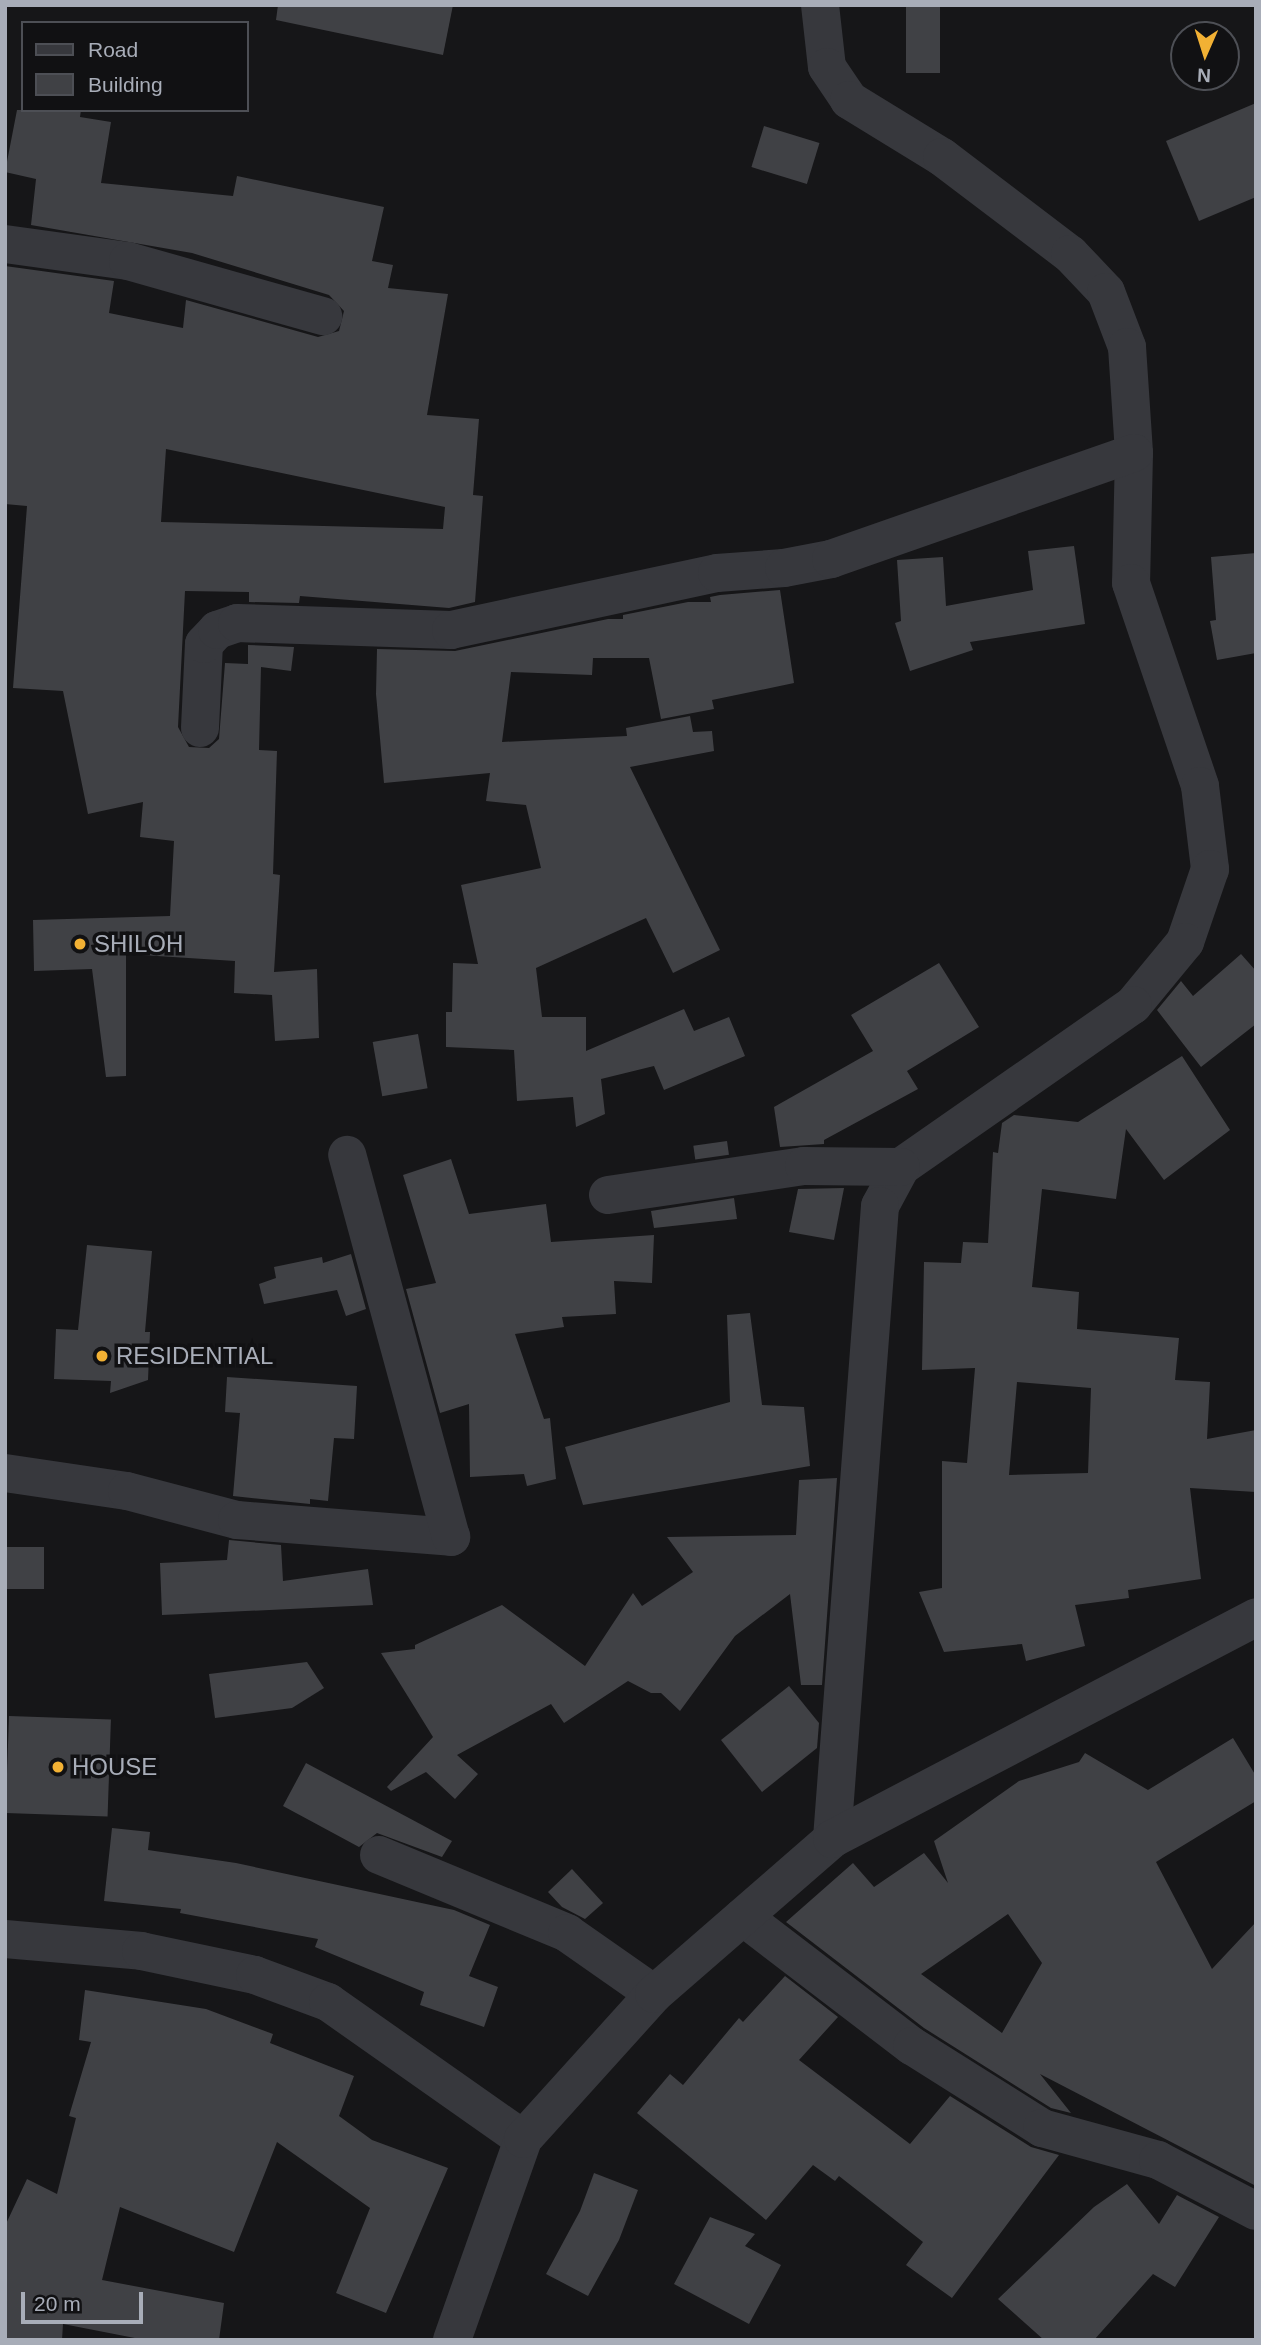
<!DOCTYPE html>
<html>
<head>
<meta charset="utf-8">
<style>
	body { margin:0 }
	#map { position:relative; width:1261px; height:2345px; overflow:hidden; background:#161618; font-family:Helvetica,sans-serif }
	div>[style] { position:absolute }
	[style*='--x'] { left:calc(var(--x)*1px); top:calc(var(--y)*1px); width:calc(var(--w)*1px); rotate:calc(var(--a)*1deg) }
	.building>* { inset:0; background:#404145; transform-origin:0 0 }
	.street>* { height:38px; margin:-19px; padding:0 19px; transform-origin:19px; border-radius:19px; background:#37383d }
	.dots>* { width:19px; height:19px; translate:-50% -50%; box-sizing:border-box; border:4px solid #111113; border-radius:50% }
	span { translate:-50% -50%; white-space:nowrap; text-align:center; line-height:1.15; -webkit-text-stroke:7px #111113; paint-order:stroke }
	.poi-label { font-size:24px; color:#a8adb8 }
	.left { translate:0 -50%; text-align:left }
	.frame { position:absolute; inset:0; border:7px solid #a8adb8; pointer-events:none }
	.legend { position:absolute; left:21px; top:21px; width:228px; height:91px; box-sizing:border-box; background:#111113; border:2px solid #4d4f55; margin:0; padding:9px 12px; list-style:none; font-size:21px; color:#a8adb8 }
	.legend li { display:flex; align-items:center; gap:14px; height:35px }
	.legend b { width:35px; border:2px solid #4d4f55 }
	.north { position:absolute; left:1170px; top:21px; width:70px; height:70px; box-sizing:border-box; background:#111113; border:2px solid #4d4f55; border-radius:50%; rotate:183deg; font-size:19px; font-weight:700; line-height:28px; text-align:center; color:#a8adb8 }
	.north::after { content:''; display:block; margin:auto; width:24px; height:32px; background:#f2b134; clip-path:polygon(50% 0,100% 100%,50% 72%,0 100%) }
	.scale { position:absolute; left:21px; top:2292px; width:122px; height:32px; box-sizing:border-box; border:4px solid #a8adb8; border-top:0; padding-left:9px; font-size:21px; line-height:24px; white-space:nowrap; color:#a8adb8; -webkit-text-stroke:5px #111113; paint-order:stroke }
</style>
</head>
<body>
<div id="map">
	<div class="building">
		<div style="clip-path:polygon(278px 5px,453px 5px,443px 55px,276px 20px)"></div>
		<div style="left:906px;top:5px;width:34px;height:68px"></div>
		<div style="clip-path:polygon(1256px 103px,1256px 197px,1199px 221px,1166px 141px)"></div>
		<div style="clip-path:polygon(evenodd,17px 110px,81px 110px,80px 117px,111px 122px,101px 183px,233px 196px,237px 176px,384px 207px,372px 261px,393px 265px,388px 288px,448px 294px,427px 415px,479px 419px,473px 495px,483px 496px,475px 602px,449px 608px,300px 596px,299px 603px,249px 602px,249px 592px,185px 591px,178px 727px,189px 747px,209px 748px,219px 739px,225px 663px,248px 664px,248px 645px,294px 647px,291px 671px,261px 667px,259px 750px,277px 751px,273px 874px,280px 875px,274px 972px,317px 969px,319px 1038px,275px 1041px,272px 995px,234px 993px,235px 961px,126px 954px,126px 1076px,106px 1077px,92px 969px,34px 971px,33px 920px,170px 916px,174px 841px,140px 837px,143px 802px,88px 814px,63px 691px,13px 688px,27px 506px,5px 504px,5px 266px,114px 281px,109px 313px,183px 328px,186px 300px,318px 337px,339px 331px,344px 311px,329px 295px,192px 253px,31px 225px,36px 179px,5px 172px,17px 110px,166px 449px,445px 507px,443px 529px,161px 522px,166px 449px)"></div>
		<div style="left:764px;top:126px;width:58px;height:43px;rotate:17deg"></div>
		<div style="clip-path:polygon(1074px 546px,1085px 624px,970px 642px,973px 650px,910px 671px,895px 623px,901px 621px,897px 560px,943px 557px,946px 606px,1033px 590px,1028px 551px)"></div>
		<div style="clip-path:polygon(1256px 553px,1256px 653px,1217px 660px,1210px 621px,1216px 620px,1211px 557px)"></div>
		<div style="clip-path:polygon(780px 590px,794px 683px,712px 700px,714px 709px,661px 719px,649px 658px,593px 658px,592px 675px,511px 672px,502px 742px,627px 736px,626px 728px,690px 716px,693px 732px,712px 731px,714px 751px,630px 767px,720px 950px,673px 973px,646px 918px,536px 968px,542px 1017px,586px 1017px,586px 1051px,684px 1009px,694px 1031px,729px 1017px,745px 1056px,664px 1090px,654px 1066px,601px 1079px,605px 1114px,576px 1127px,573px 1097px,517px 1101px,514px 1050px,446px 1047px,446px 1012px,452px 1012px,453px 963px,478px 964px,461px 885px,541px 868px,526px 805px,486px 801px,490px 773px,384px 783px,376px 694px,377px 649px,455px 651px,608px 619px,623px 619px,623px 615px,688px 602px,711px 602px,710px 597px,720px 595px)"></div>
		<div style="clip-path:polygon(1241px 954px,1256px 971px,1256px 1024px,1201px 1067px,1157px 1010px,1181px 981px,1193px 996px)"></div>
		<div style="clip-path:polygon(939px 963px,979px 1027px,907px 1071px,918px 1089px,824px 1140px,824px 1144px,780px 1147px,774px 1107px,873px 1051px,851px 1015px)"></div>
		<div style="left:418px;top:1034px;width:55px;height:46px;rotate:80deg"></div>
		<div style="clip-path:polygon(evenodd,1182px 1056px,1230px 1130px,1164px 1180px,1126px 1129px,1116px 1199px,1042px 1189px,1032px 1287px,1079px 1292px,1077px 1329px,1179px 1338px,1175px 1380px,1210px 1382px,1207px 1439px,1256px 1430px,1256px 1492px,1190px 1488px,1201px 1579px,1128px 1590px,1129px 1598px,1075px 1605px,1085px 1646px,1026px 1661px,1022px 1644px,944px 1652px,919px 1592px,942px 1588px,942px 1461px,967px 1463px,975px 1368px,922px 1370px,924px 1262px,961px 1263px,963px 1242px,988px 1243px,993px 1152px,998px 1153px,1002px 1123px,1014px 1115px,1078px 1122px,1182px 1056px,1017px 1382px,1091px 1388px,1088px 1473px,1009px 1475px,1017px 1382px)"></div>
		<div style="left:727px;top:1141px;width:14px;height:34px;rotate:82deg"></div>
		<div style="clip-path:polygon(451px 1159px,469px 1214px,546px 1204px,551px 1242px,654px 1235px,652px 1283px,614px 1281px,616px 1314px,562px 1317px,564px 1327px,515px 1334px,544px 1419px,550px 1418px,556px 1479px,527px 1486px,524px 1474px,470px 1477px,469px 1404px,440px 1413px,406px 1289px,436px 1283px,403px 1175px)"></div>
		<div style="clip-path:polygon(844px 1188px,834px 1240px,789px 1232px,798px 1189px)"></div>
		<div style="clip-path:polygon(734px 1198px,737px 1219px,654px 1228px,651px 1211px)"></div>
		<div style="clip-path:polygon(87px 1245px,152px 1251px,145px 1332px,150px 1332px,148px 1380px,110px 1393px,111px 1381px,54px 1379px,56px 1329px,78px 1330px)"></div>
		<div style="clip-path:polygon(351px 1254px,366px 1309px,346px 1316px,337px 1290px,264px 1304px,259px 1284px,276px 1278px,274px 1267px,322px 1257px,323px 1263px)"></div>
		<div style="clip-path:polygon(750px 1313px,762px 1405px,804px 1407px,810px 1466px,583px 1505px,565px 1447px,730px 1402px,727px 1315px)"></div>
		<div style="clip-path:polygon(227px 1377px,357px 1386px,354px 1439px,334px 1438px,328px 1501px,310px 1499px,310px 1504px,233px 1496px,240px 1413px,225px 1412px)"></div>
		<div style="clip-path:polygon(837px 1478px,822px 1685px,801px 1685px,790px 1594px,735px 1636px,680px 1711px,661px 1693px,651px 1693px,628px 1681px,564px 1723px,551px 1704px,457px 1755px,478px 1774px,455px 1799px,426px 1772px,391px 1791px,387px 1787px,433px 1737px,381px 1653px,415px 1649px,415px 1645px,502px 1605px,585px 1666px,633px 1593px,642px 1606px,693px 1572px,667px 1537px,796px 1535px,799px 1480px)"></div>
		<div style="clip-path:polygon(229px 1540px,281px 1545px,283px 1581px,368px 1569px,373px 1605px,162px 1615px,160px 1563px,227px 1560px)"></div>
		<div style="left:5px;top:1547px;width:39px;height:42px"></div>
		<div style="clip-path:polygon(307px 1662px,324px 1688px,292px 1708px,215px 1718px,209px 1674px)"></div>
		<div style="clip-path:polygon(789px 1686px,819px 1723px,817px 1748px,762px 1792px,721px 1740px)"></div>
		<div style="left:9px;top:1716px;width:102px;height:97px;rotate:2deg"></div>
		<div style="clip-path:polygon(evenodd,1233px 1738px,1256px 1776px,1256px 1801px,1156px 1862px,1212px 1969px,1256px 1922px,1256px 2186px,1040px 2074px,1071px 2113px,1051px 2108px,924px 2028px,786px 1922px,853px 1863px,874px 1887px,924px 1853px,948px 1883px,934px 1841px,1019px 1781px,1079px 1762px,1085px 1753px,1148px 1790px,1233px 1738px,1008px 1914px,1042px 1963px,1002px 2033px,921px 1974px,1008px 1914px)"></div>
		<div style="clip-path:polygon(306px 1763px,452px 1841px,442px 1857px,377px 1833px,359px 1847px,283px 1806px)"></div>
		<div style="clip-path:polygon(112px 1828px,150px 1832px,148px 1850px,236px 1863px,454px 1910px,490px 1925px,469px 1976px,498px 1987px,484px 2027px,420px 2005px,424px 1992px,315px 1947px,318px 1939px,180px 1913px,181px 1909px,104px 1901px)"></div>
		<div style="clip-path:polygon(572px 1869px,603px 1903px,585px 1919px,562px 1907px,548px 1892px)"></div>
		<div style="clip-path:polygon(785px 1976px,838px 2017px,799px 2060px,910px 2144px,950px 2096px,1031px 2147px,1059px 2155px,952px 2298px,906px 2265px,923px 2242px,839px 2176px,835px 2181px,813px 2165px,766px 2220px,637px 2113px,670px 2074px,683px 2085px,739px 2018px,743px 2022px)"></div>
		<div style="clip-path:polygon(85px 1990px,206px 2009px,273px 2034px,270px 2043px,354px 2076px,339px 2116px,372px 2140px,448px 2168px,386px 2313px,336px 2293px,370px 2208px,277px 2142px,234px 2252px,120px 2207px,102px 2280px,224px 2303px,219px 2340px,145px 2340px,63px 2324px,62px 2340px,5px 2340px,5px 2226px,27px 2179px,57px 2194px,76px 2118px,69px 2116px,91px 2042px,79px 2040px)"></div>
		<div style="clip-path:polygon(594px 2173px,638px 2190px,619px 2240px,588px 2296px,546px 2274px,580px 2211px)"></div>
		<div style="clip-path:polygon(1127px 2184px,1159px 2224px,1177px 2195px,1219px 2217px,1175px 2287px,1153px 2274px,1094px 2340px,1044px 2340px,998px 2299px,1094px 2207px)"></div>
		<div style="clip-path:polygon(710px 2217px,755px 2234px,745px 2246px,781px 2265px,749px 2324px,674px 2284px)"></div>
	</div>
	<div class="street">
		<div style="--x:820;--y:5;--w:62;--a:83.6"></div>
		<div style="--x:827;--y:67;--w:40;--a:56"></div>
		<div style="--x:849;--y:100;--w:109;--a:31.5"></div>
		<div style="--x:942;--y:157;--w:161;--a:37.2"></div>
		<div style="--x:1070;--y:254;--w:52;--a:46.5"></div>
		<div style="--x:1106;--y:292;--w:59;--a:69.1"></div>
		<div style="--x:1127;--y:347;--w:106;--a:86.2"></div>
		<div style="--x:1134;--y:453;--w:130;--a:91.3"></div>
		<div style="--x:1131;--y:583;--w:214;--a:71.2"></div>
		<div style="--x:1200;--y:786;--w:84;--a:83.1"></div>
		<div style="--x:1210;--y:869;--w:77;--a:108.9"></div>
		<div style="--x:1185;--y:942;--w:82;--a:129.5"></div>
		<div style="--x:1133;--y:1005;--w:283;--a:145.1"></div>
		<div style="--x:901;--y:1167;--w:44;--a:118.3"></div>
		<div style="--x:880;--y:1206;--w:635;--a:94.34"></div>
		<div style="--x:5;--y:244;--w:124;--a:7.9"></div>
		<div style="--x:128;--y:261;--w:203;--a:15.8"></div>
		<div style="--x:200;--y:728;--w:84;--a:-87.3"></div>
		<div style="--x:204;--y:644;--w:19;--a:-47"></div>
		<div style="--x:217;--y:630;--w:21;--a:-19"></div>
		<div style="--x:237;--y:623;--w:214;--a:1.9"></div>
		<div style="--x:451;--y:630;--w:272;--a:-12.1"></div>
		<div style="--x:717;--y:573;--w:67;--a:-4.3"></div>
		<div style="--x:784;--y:568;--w:48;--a:-10.8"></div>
		<div style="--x:831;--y:559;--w:321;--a:-19.3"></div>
		<div style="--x:608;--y:1195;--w:198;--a:-8.4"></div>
		<div style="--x:804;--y:1166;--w:97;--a:0.6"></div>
		<div style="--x:5;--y:1473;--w:123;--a:8.4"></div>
		<div style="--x:127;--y:1491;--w:114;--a:14.8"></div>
		<div style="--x:237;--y:1520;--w:215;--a:4.5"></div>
		<div style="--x:451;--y:1537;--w:396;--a:-105.2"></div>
		<div style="--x:379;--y:1855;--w:204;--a:22.5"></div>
		<div style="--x:567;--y:1933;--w:106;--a:35"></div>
		<div style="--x:743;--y:1917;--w:213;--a:37.4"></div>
		<div style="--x:912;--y:2046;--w:154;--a:32.2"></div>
		<div style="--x:1042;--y:2128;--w:120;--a:15.4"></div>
		<div style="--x:1158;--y:2160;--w:110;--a:27.5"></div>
		<div style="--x:5;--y:1939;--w:137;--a:5"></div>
		<div style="--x:141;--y:1951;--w:116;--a:11.9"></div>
		<div style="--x:255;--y:1975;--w:78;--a:20.3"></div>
		<div style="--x:328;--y:2002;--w:238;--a:35.1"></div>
		<div style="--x:452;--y:2340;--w:213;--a:-70.5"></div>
		<div style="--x:523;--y:2139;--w:195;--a:-47.9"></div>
		<div style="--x:654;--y:1994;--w:236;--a:-41"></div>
		<div style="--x:832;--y:1839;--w:479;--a:-27.6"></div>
	</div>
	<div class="dots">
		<div style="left:80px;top:944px;background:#f2b134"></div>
		<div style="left:102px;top:1356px;background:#f2b134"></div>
		<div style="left:58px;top:1767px;background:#f2b134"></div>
	</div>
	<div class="poi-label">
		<span class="left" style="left:94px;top:944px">SHILOH</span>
		<span class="left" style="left:116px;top:1356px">RESIDENTIAL</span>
		<span class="left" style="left:72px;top:1767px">HOUSE</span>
	</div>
	<div class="frame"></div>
	<ul class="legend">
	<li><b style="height:9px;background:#37383d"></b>Road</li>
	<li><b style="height:19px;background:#404145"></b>Building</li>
	</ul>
	<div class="north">N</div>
	<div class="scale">20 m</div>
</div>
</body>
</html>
